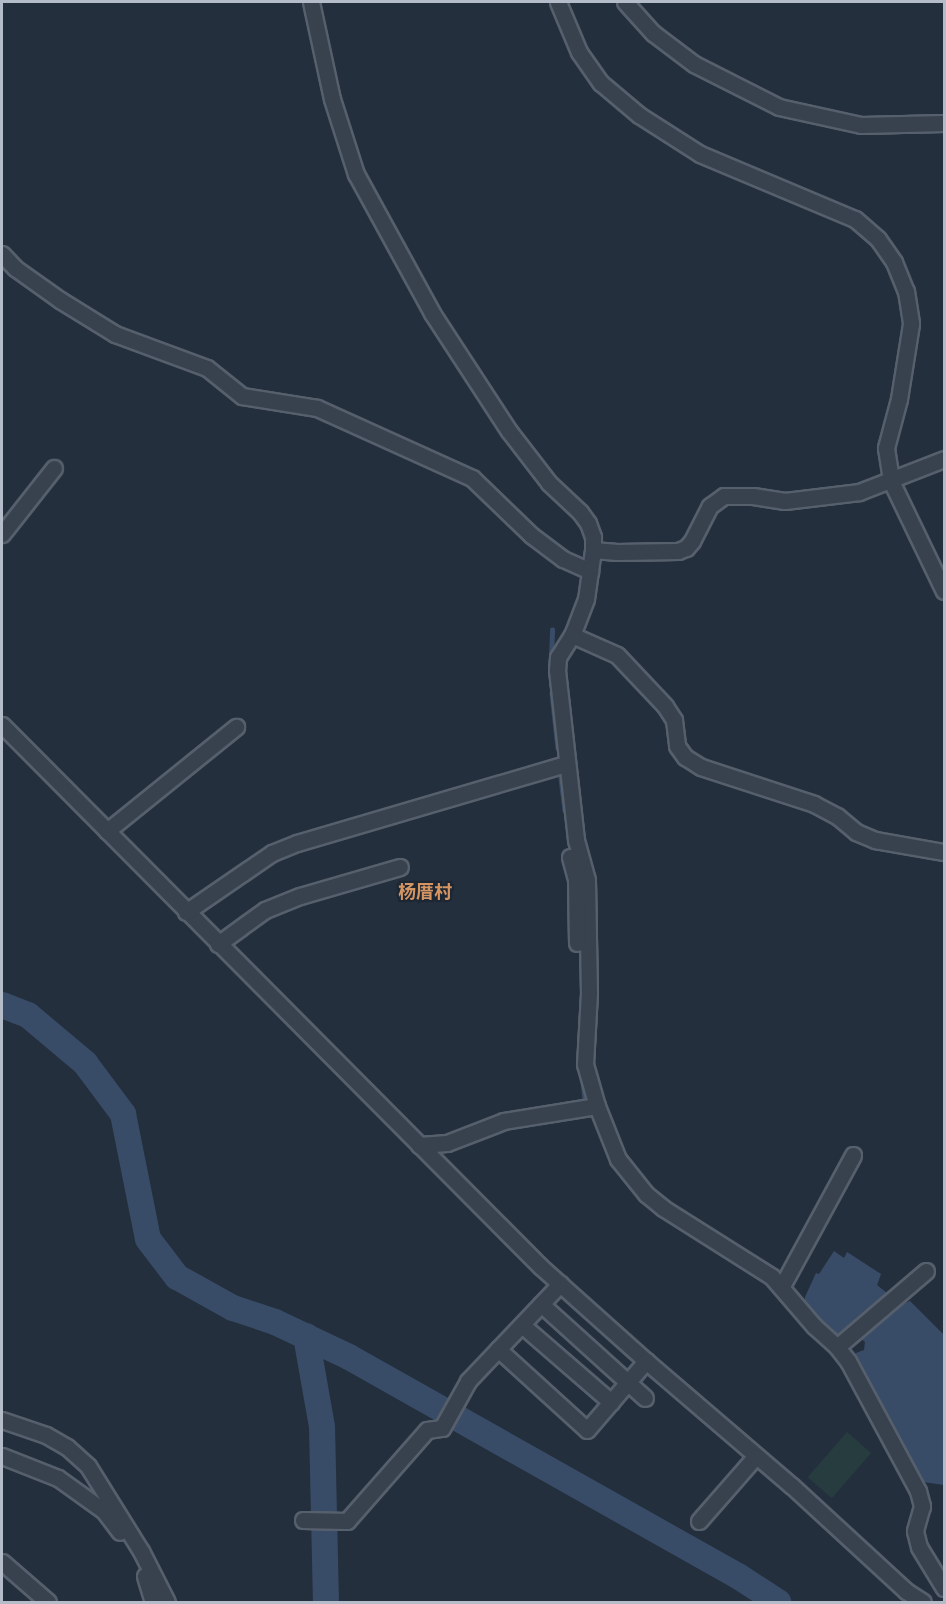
<!DOCTYPE html>
<html>
<head>
<meta charset="utf-8">
<style>
	body { margin:0 }
	#map { position:relative; width:946px; height:1604px; overflow:hidden; background:#242f3e; font-family:"Nunito Sans","Noto Sans SC",sans-serif }
	div>[style] { position:absolute }
	[style*='--x'] { left:calc(var(--x)*1px); top:calc(var(--y)*1px); width:calc(var(--w)*1px); rotate:calc(var(--a)*1deg) }
	.green>* { inset:0; background:#263c3f; transform-origin:0 0 }
	.water>* { inset:0; background:#394c67 }
	.stream>* { height:4.5px; margin:-2.25px; padding:0 2.25px; transform-origin:2.25px; border-radius:2.25px; background:#394c67 }
	.river>* { height:26px; margin:-13px; padding:0 13px; transform-origin:13px; border-radius:13px; background:#394c67 }
	.roads { filter:drop-shadow(2px 0 #565f6c) drop-shadow(-2px 0 #565f6c) drop-shadow(0 2px #565f6c) drop-shadow(0 -2px #565f6c) }
	.minor>* { height:15px; margin:-7.5px; padding:0 7.5px; transform-origin:7.5px; border-radius:7.5px; background:#38414e }
	span { translate:-50% -50%; white-space:nowrap; text-align:center; line-height:1.15; -webkit-text-stroke:4.5px #1d2633; paint-order:stroke }
	.quarter-label { font-size:18px; color:#d59563; font-weight:700 }
	.frame { position:absolute; inset:0; border:3px solid #b4bcc9; pointer-events:none }
</style>
</head>
<body>
<div id="map">
	<div class="green">
		<div style="left:847px;top:1432px;width:32px;height:60px;rotate:41deg"></div>
	</div>
	<div class="water">
		<div style="clip-path:polygon(834px 1251px,844px 1258px,847px 1252px,881px 1274px,877px 1285px,887px 1293px,893px 1294px,900px 1305px,910px 1301px,944px 1335px,944px 1485px,923px 1482px,857px 1362px,856px 1353px,864px 1350px,865px 1342px,859px 1337px,829px 1335px,805px 1308px,805px 1297px,816px 1273px,819px 1274px)"></div>
	</div>
	<div class="stream">
		<div style="--x:551;--y:660;--w:30;--a:-88"></div>
		<div style="--x:552;--y:693;--w:55;--a:83.8"></div>
		<div style="--x:561;--y:778;--w:33;--a:83"></div>
		<div style="--x:583;--y:1081;--w:18;--a:84"></div>
	</div>
	<div class="river">
		<div style="--x:2;--y:1005;--w:28;--a:21"></div>
		<div style="--x:28;--y:1015;--w:75;--a:40.1"></div>
		<div style="--x:85;--y:1063;--w:64;--a:53.3"></div>
		<div style="--x:123;--y:1114;--w:127;--a:78.7"></div>
		<div style="--x:148;--y:1239;--w:48;--a:52.7"></div>
		<div style="--x:177;--y:1277;--w:64;--a:29"></div>
		<div style="--x:233;--y:1308;--w:44;--a:18.4"></div>
		<div style="--x:275;--y:1322;--w:82;--a:25.3"></div>
		<div style="--x:349;--y:1357;--w:446;--a:29.4"></div>
		<div style="--x:738;--y:1576;--w:48;--a:33"></div>
		<div style="--x:306;--y:1336;--w:92;--a:80"></div>
		<div style="--x:322;--y:1427;--w:175;--a:88.7"></div>
	</div>
	<div class="roads">
		<div class="minor">
			<div style="--x:311;--y:2;--w:99;--a:77.8"></div>
			<div style="--x:332;--y:99;--w:79;--a:72.3"></div>
			<div style="--x:356;--y:174;--w:158;--a:61.3"></div>
			<div style="--x:432;--y:313;--w:141;--a:56.9"></div>
			<div style="--x:509;--y:431;--w:66;--a:52.4"></div>
			<div style="--x:549;--y:483;--w:42;--a:43.1"></div>
			<div style="--x:580;--y:512;--w:14;--a:54"></div>
			<div style="--x:588;--y:523;--w:15;--a:70"></div>
			<div style="--x:593;--y:537;--w:13;--a:90"></div>
			<div style="--x:593;--y:550;--w:24;--a:5"></div>
			<div style="--x:617;--y:552;--w:61;--a:-0.9"></div>
			<div style="--x:678;--y:551;--w:9;--a:-21"></div>
			<div style="--x:686;--y:548;--w:9;--a:-49"></div>
			<div style="--x:692;--y:541;--w:39;--a:-63"></div>
			<div style="--x:710;--y:506;--w:17;--a:-36"></div>
			<div style="--x:724;--y:496;--w:29;--a:0"></div>
			<div style="--x:753;--y:496;--w:32;--a:9"></div>
			<div style="--x:785;--y:501;--w:75;--a:-6.9"></div>
			<div style="--x:859;--y:492;--w:91;--a:-21.2"></div>
			<div style="--x:558;--y:2;--w:54;--a:67.2"></div>
			<div style="--x:579;--y:52;--w:38;--a:55"></div>
			<div style="--x:601;--y:83;--w:50;--a:40.1"></div>
			<div style="--x:639;--y:115;--w:72;--a:32.6"></div>
			<div style="--x:700;--y:154;--w:168;--a:22.8"></div>
			<div style="--x:855;--y:219;--w:30;--a:41"></div>
			<div style="--x:878;--y:239;--w:28;--a:55"></div>
			<div style="--x:894;--y:262;--w:31;--a:68"></div>
			<div style="--x:906;--y:291;--w:33;--a:81"></div>
			<div style="--x:911;--y:324;--w:76;--a:99.1"></div>
			<div style="--x:899;--y:399;--w:51;--a:104.9"></div>
			<div style="--x:886;--y:448;--w:33;--a:81"></div>
			<div style="--x:891;--y:481;--w:122;--a:64.3"></div>
			<div style="--x:625;--y:2;--w:42;--a:47.9"></div>
			<div style="--x:653;--y:33;--w:51;--a:37.1"></div>
			<div style="--x:694;--y:64;--w:95;--a:26.8"></div>
			<div style="--x:779;--y:107;--w:84;--a:12.4"></div>
			<div style="--x:861;--y:125;--w:83;--a:-1.4"></div>
			<div style="--x:2;--y:254;--w:19;--a:47"></div>
			<div style="--x:15;--y:268;--w:55;--a:35.4"></div>
			<div style="--x:60;--y:300;--w:65;--a:31.7"></div>
			<div style="--x:115;--y:334;--w:98;--a:20.3"></div>
			<div style="--x:207;--y:368;--w:45;--a:38.7"></div>
			<div style="--x:242;--y:396;--w:76;--a:9.1"></div>
			<div style="--x:317;--y:408;--w:170;--a:24.3"></div>
			<div style="--x:472;--y:478;--w:82;--a:44"></div>
			<div style="--x:531;--y:535;--w:40;--a:37"></div>
			<div style="--x:563;--y:559;--w:30;--a:24"></div>
			<div style="--x:2;--y:534;--w:84;--a:-51.8"></div>
			<div style="--x:593;--y:550;--w:49;--a:98.1"></div>
			<div style="--x:586;--y:599;--w:39;--a:111"></div>
			<div style="--x:572;--y:635;--w:26;--a:122"></div>
			<div style="--x:558;--y:657;--w:13;--a:94"></div>
			<div style="--x:557;--y:670;--w:171;--a:83.6"></div>
			<div style="--x:576;--y:840;--w:41;--a:74.6"></div>
			<div style="--x:587;--y:880;--w:113;--a:89"></div>
			<div style="--x:589;--y:993;--w:71;--a:93.2"></div>
			<div style="--x:585;--y:1064;--w:44;--a:74.1"></div>
			<div style="--x:597;--y:1106;--w:57;--a:68.4"></div>
			<div style="--x:618;--y:1159;--w:45;--a:51.3"></div>
			<div style="--x:646;--y:1194;--w:22;--a:39"></div>
			<div style="--x:663;--y:1208;--w:129;--a:32.3"></div>
			<div style="--x:772;--y:1277;--w:65;--a:49.4"></div>
			<div style="--x:814;--y:1326;--w:31;--a:42"></div>
			<div style="--x:837;--y:1347;--w:18;--a:52"></div>
			<div style="--x:848;--y:1361;--w:148;--a:61.7"></div>
			<div style="--x:918;--y:1491;--w:16;--a:75"></div>
			<div style="--x:922;--y:1506;--w:26;--a:106"></div>
			<div style="--x:915;--y:1531;--w:16;--a:76"></div>
			<div style="--x:919;--y:1547;--w:48;--a:58.6"></div>
			<div style="--x:572;--y:635;--w:49;--a:24"></div>
			<div style="--x:617;--y:655;--w:70;--a:46.7"></div>
			<div style="--x:665;--y:706;--w:17;--a:57"></div>
			<div style="--x:674;--y:720;--w:26;--a:83"></div>
			<div style="--x:677;--y:746;--w:14;--a:54"></div>
			<div style="--x:685;--y:757;--w:19;--a:32"></div>
			<div style="--x:701;--y:767;--w:119;--a:18.1"></div>
			<div style="--x:814;--y:804;--w:26;--a:28"></div>
			<div style="--x:837;--y:816;--w:25;--a:40"></div>
			<div style="--x:856;--y:832;--w:21;--a:23"></div>
			<div style="--x:875;--y:840;--w:70;--a:9.9"></div>
			<div style="--x:2;--y:725;--w:764;--a:45.16"></div>
			<div style="--x:541;--y:1267;--w:141;--a:41.8"></div>
			<div style="--x:646;--y:1361;--w:192;--a:40.6"></div>
			<div style="--x:792;--y:1486;--w:155;--a:42.6"></div>
			<div style="--x:906;--y:1591;--w:20;--a:33"></div>
			<div style="--x:107;--y:831;--w:166;--a:-38.9"></div>
			<div style="--x:570;--y:857;--w:24;--a:75"></div>
			<div style="--x:576;--y:880;--w:63;--a:89.1"></div>
			<div style="--x:186;--y:912;--w:104;--a:-34.5"></div>
			<div style="--x:272;--y:853;--w:27;--a:-22"></div>
			<div style="--x:297;--y:843;--w:280;--a:-16.4"></div>
			<div style="--x:218;--y:944;--w:58;--a:-35.9"></div>
			<div style="--x:265;--y:910;--w:38;--a:-22"></div>
			<div style="--x:300;--y:896;--w:104;--a:-16.2"></div>
			<div style="--x:419;--y:1145;--w:28;--a:-4"></div>
			<div style="--x:447;--y:1143;--w:61;--a:-21.1"></div>
			<div style="--x:504;--y:1121;--w:94;--a:-9.2"></div>
			<div style="--x:782;--y:1286;--w:149;--a:-61.5"></div>
			<div style="--x:541;--y:1304;--w:140;--a:42.1"></div>
			<div style="--x:522;--y:1325;--w:118;--a:40.9"></div>
			<div style="--x:837;--y:1347;--w:117;--a:-40.5"></div>
			<div style="--x:498;--y:1349;--w:120;--a:42.3"></div>
			<div style="--x:587;--y:1430;--w:91;--a:-49.5"></div>
			<div style="--x:2;--y:1420;--w:46;--a:18.8"></div>
			<div style="--x:46;--y:1435;--w:24;--a:30"></div>
			<div style="--x:67;--y:1447;--w:28;--a:42"></div>
			<div style="--x:88;--y:1466;--w:100;--a:58.1"></div>
			<div style="--x:141;--y:1551;--w:57;--a:63"></div>
			<div style="--x:2;--y:1456;--w:60;--a:21.4"></div>
			<div style="--x:58;--y:1478;--w:57;--a:35.7"></div>
			<div style="--x:104;--y:1511;--w:26;--a:53"></div>
			<div style="--x:303;--y:1520;--w:44;--a:1.3"></div>
			<div style="--x:347;--y:1521;--w:121;--a:-48.7"></div>
			<div style="--x:427;--y:1430;--w:15;--a:-8"></div>
			<div style="--x:442;--y:1428;--w:54;--a:-61"></div>
			<div style="--x:468;--y:1381;--w:134;--a:-46.5"></div>
			<div style="--x:699;--y:1521;--w:86;--a:-48.8"></div>
			<div style="--x:2;--y:1562;--w:61;--a:41"></div>
			<div style="--x:145;--y:1576;--w:27;--a:73"></div>
		</div>
	</div>
	<div class="quarter-label">
		<span style="left:425px;top:892px">杨厝村</span>
	</div>
	<div class="frame"></div>
</div>
</body>
</html>
